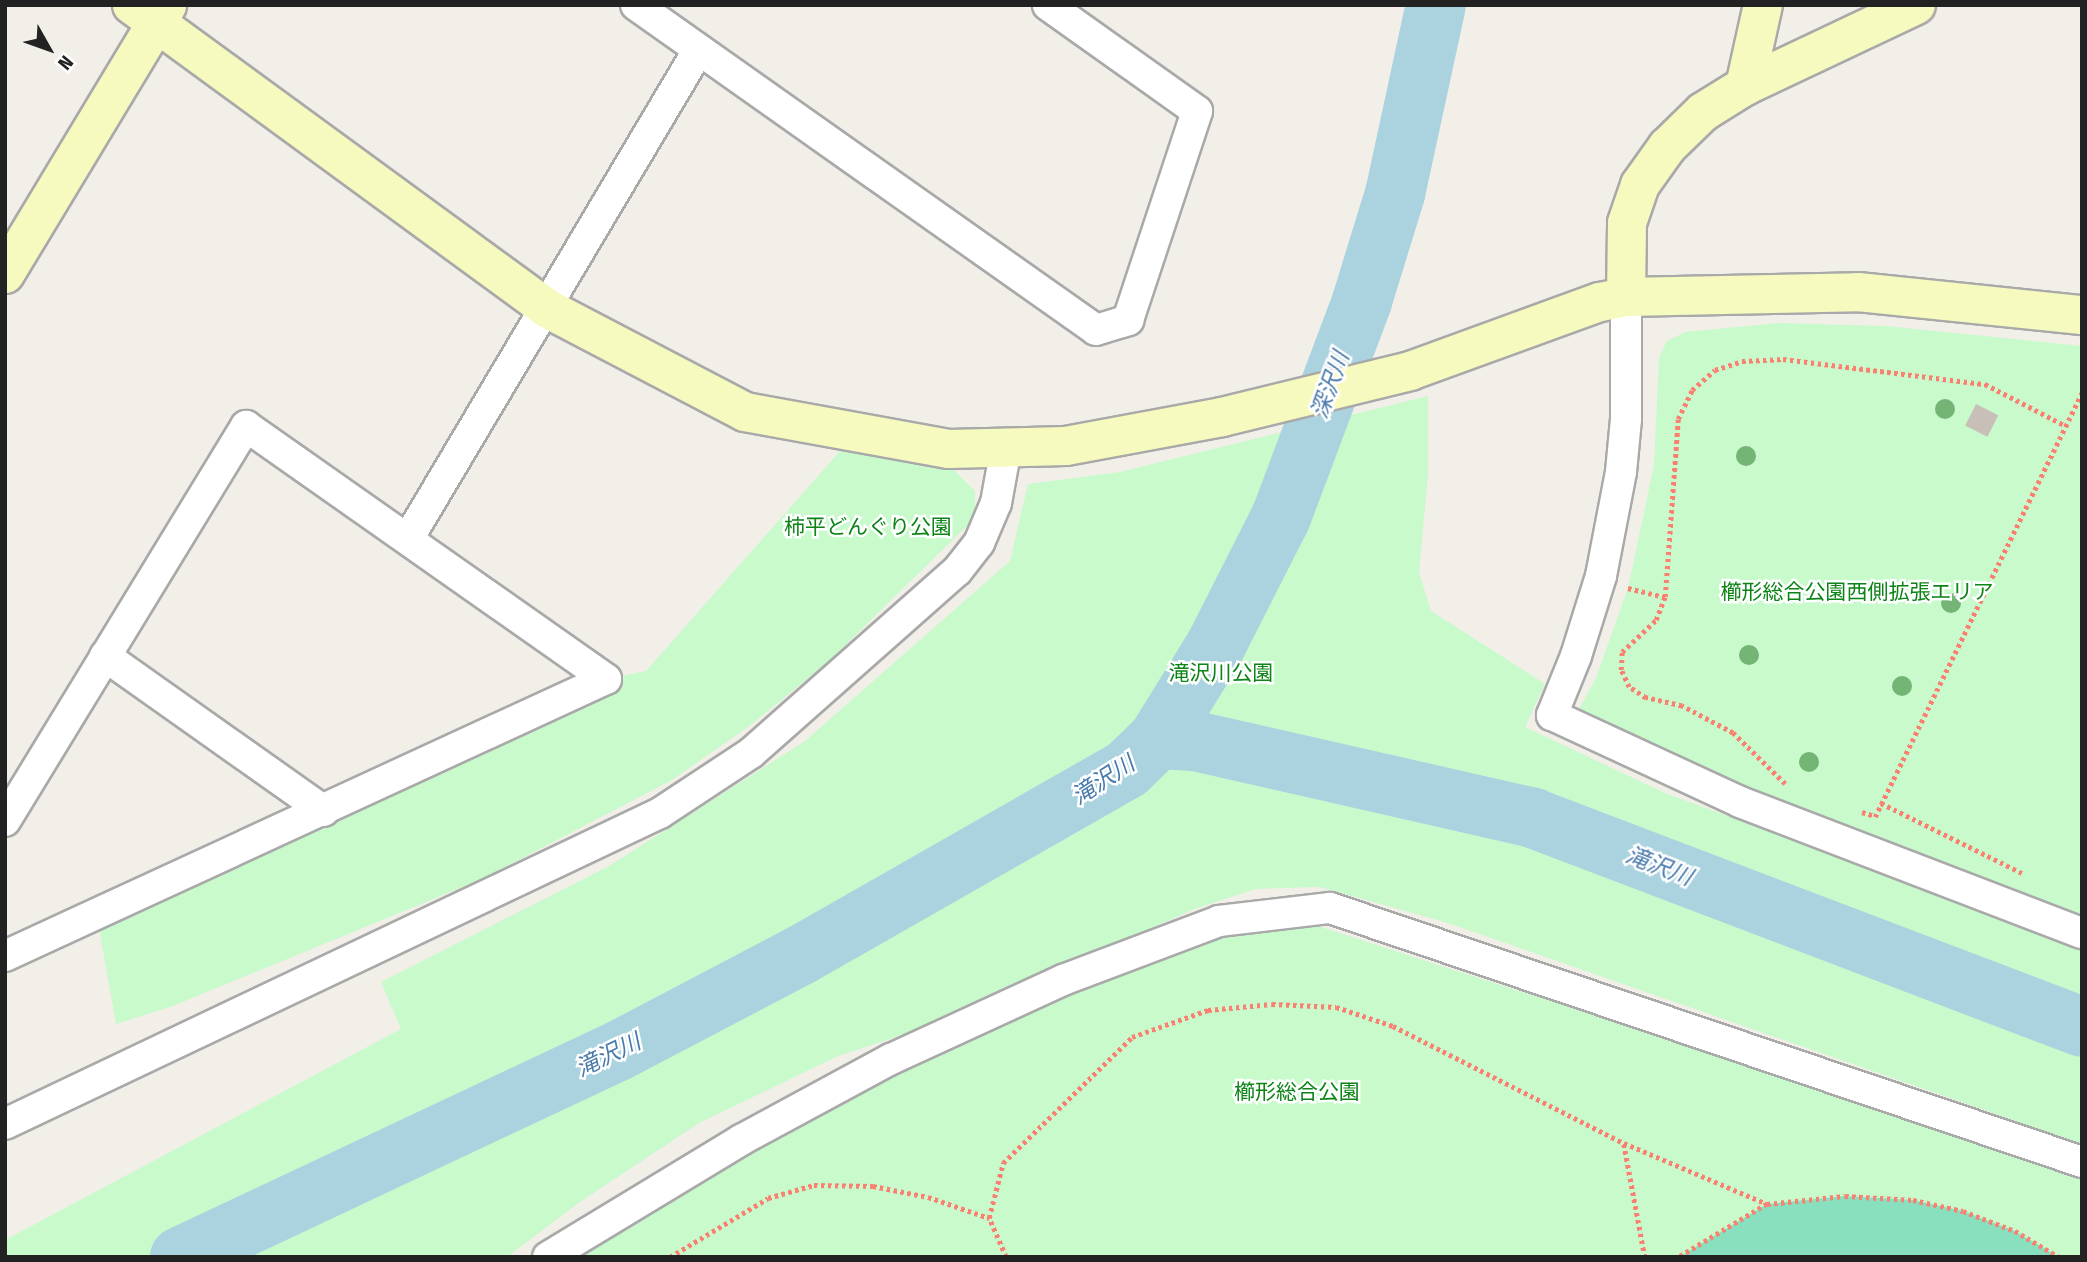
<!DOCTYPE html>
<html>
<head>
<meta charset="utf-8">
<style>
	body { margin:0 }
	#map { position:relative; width:2087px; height:1262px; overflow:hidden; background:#f2efe9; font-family:"Fira Sans Condensed","Noto Sans JP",sans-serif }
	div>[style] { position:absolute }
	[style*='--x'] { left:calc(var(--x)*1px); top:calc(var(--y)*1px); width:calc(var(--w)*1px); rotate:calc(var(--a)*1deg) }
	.park>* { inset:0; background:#c8facc }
	.pitch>* { inset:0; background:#88e0be }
	.river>* { height:60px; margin:-30px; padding:0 30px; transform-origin:30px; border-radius:30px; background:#aad3df }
	.building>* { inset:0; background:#c7bfb8; transform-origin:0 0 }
	.path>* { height:4.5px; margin-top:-2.25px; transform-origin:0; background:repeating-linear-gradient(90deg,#fa8072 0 3.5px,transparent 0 7px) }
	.roads { filter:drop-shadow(2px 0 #a9a9a9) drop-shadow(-2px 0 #a9a9a9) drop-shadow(0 2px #a9a9a9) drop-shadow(0 -2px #a9a9a9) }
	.street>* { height:30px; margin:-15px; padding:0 15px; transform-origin:15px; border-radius:15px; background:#fff }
	.secondary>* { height:38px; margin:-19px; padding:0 19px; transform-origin:19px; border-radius:19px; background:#f7fabf }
	.trees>* { width:20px; height:20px; margin:-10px; border-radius:50%; background:#74b475 }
	span { translate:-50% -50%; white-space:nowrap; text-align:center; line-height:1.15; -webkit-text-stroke:5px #fff; paint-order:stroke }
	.park-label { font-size:21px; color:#0c8416 }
	.water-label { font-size:23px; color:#4a7aab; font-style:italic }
	.frame { position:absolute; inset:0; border:7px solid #222; pointer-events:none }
	.north { position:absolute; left:14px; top:14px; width:70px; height:70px; -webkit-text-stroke:5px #fff; paint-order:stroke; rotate:130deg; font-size:19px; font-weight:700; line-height:28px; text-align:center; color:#222 }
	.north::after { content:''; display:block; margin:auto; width:24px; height:32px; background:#222; clip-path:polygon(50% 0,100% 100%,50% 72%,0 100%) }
</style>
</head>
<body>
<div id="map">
	<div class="park">
		<div style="clip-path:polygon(1778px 323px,1886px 326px,2082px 346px,2082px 920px,1743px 789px,1578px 711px,1596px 678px,1628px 588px,1654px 465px,1659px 357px,1667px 341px,1685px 332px)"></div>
		<div style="clip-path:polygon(1428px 396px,1428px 475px,1419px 572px,1431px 611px,1545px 684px,1525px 727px,1665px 793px,2082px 945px,2082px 1144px,1448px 923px,1320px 887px,1256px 889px,1197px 908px,921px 1029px,838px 1056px,699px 1123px,577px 1204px,507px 1257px,5px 1257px,5px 1240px,401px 1029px,381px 982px,609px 866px,805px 741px,1010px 561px,1028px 484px,1120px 472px)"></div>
		<div style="clip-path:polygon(841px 450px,951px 467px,975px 491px,975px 518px,828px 662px,748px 727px,672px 780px,484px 878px,173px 1006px,116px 1024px,98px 923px,606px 679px,646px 671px)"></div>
		<div style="clip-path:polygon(1318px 926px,2082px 1173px,2082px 1257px,567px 1257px,728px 1160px,948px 1046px,1216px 932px)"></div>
	</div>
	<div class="pitch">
		<div style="clip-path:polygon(1845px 1196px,1913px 1200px,1963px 1211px,2015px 1231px,2059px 1257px,1679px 1257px,1767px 1204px)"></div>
	</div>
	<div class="river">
		<div style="--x:1158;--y:739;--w:37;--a:3"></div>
		<div style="--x:1195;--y:741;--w:347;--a:12.8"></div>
		<div style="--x:1533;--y:818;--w:587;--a:20.84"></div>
		<div style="--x:180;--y:1257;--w:486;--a:-25.2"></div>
		<div style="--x:620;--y:1050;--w:204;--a:-27.7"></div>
		<div style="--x:801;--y:955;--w:375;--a:-29.7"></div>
		<div style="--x:1127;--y:769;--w:43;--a:-44.1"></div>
		<div style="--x:1158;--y:739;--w:110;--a:-58.3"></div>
		<div style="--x:1216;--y:645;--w:144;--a:-63.1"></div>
		<div style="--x:1281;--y:517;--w:231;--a:-69.4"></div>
		<div style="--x:1362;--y:301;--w:112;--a:-72.9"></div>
		<div style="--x:1395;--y:194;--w:193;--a:-77.8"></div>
	</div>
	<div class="building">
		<div style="left:1976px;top:404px;width:25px;height:24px;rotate:27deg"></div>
	</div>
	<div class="path">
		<div style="--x:1628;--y:588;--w:38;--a:14"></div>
		<div style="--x:1785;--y:784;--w:73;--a:-135.6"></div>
		<div style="--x:1733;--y:733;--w:58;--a:-152.1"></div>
		<div style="--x:1682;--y:706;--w:37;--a:-167"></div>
		<div style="--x:1646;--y:698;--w:20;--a:-147"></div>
		<div style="--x:1629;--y:687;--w:19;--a:-115"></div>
		<div style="--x:1621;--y:670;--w:18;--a:-87"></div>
		<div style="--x:1622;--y:652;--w:47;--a:-43.3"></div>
		<div style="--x:1656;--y:620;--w:25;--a:-69"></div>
		<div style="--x:1665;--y:597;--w:178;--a:-85.8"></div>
		<div style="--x:1678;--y:419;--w:32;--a:-64"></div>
		<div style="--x:1692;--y:390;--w:30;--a:-41"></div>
		<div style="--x:1715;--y:370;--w:28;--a:-18"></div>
		<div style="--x:1742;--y:361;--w:41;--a:-2.8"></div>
		<div style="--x:1783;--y:359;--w:204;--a:7.1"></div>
		<div style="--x:1985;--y:384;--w:91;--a:27.4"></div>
		<div style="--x:1881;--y:803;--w:160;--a:26.4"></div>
		<div style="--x:1862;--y:812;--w:14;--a:17"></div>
		<div style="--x:1875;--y:817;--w:472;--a:-64"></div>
		<div style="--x:1624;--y:1144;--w:115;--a:79.5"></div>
		<div style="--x:1767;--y:1204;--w:78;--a:-5.9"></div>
		<div style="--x:1845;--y:1196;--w:68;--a:3.4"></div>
		<div style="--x:1913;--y:1200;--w:51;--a:12.4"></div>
		<div style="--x:1963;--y:1211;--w:56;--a:21"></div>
		<div style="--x:2015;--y:1231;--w:51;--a:30.6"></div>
		<div style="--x:670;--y:1257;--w:114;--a:-31"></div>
		<div style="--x:768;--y:1198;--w:48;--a:-15.8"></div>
		<div style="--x:814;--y:1185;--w:59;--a:1"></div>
		<div style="--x:873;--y:1186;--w:56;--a:11.3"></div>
		<div style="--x:928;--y:1197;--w:65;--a:19"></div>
		<div style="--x:1006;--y:1257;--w:43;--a:-113.6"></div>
		<div style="--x:989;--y:1218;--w:57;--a:-75.7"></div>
		<div style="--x:1003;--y:1163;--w:180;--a:-44.3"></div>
		<div style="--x:1132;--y:1037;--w:81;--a:-19.6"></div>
		<div style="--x:1208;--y:1010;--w:64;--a:-5.4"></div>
		<div style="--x:1272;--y:1004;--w:64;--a:2.7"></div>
		<div style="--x:1336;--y:1007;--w:60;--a:18.4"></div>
		<div style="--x:1393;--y:1026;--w:259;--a:26.9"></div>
		<div style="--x:1624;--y:1143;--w:155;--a:23.1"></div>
		<div style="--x:1767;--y:1204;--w:103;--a:148.9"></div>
	</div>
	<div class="roads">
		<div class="street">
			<div style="--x:636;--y:5;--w:563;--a:35.24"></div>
			<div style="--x:1096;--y:330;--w:34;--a:-17"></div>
			<div style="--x:1128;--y:320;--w:220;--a:-71.7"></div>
			<div style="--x:1197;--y:111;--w:183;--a:-144.6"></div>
			<div style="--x:1626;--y:297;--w:122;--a:90"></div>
			<div style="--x:1626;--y:419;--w:53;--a:95.4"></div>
			<div style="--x:1621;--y:472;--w:106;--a:100.9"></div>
			<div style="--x:1601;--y:576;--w:84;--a:107.4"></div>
			<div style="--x:1576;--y:656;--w:64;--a:112.1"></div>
			<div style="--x:1552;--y:715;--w:207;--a:24.8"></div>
			<div style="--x:1740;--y:802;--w:366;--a:21"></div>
			<div style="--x:408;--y:539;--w:568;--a:-59.28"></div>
			<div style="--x:105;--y:656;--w:268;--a:35.3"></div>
			<div style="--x:5;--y:821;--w:463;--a:-58.6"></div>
			<div style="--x:246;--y:426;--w:440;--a:35.1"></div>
			<div style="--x:606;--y:679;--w:662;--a:155.26"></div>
			<div style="--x:5;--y:1124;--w:725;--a:-25.4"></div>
			<div style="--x:660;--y:813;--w:109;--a:-33.4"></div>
			<div style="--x:751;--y:753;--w:275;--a:-41.5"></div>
			<div style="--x:957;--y:571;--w:36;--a:-52"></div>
			<div style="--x:979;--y:543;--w:43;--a:-67"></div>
			<div style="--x:996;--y:503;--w:56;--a:-79.7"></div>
			<div style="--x:548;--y:1257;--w:226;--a:-31.2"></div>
			<div style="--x:741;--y:1140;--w:170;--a:-28.4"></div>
			<div style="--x:891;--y:1059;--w:189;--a:-24.7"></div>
			<div style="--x:1063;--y:980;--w:167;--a:-20.7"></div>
			<div style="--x:1219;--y:921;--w:112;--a:-6.7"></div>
			<div style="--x:1330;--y:908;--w:794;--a:18.66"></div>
		</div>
		<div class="secondary">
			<div style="--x:132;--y:5;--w:515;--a:36.16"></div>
			<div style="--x:548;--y:309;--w:222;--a:27.6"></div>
			<div style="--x:745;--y:412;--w:207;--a:10.3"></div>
			<div style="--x:949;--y:449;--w:117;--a:-1.5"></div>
			<div style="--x:1066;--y:446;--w:159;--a:-10.5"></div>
			<div style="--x:1222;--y:417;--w:194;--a:-13.7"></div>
			<div style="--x:1410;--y:371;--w:202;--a:-20"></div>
			<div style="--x:1600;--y:302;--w:26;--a:-11"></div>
			<div style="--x:1626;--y:297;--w:232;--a:-1.2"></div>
			<div style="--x:1858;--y:292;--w:225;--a:5.9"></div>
			<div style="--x:1745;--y:86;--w:189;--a:-25.3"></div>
			<div style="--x:5;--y:274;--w:314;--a:-58.9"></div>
			<div style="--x:1626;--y:297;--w:74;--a:-89.2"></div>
			<div style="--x:1627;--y:223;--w:40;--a:-71.1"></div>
			<div style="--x:1640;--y:185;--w:47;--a:-54.6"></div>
			<div style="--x:1667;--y:147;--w:50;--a:-44.2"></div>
			<div style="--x:1703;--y:112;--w:49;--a:-31.8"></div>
			<div style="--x:1745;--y:86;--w:83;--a:-77.5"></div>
		</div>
	</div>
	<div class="trees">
		<div style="left:1945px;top:409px"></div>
		<div style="left:1746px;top:456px"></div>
		<div style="left:1951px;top:603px"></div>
		<div style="left:1749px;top:655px"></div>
		<div style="left:1902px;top:686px"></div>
		<div style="left:1809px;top:762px"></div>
	</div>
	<div class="park-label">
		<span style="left:868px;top:527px">柿平どんぐり公園</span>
		<span style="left:1857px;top:592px">櫛形総合公園西側拡張エリア</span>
		<span style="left:1221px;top:673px">滝沢川公園</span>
		<span style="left:1297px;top:1092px">櫛形総合公園</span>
	</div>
	<div class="water-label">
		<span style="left:1330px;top:385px;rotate:-70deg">深沢川</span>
		<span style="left:1103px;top:780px;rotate:-33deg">滝沢川</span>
		<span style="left:1659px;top:866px;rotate:21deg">滝沢川</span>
		<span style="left:608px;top:1055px;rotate:-26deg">滝沢川</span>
	</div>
	<div class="frame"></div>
	<div class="north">N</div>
</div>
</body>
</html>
